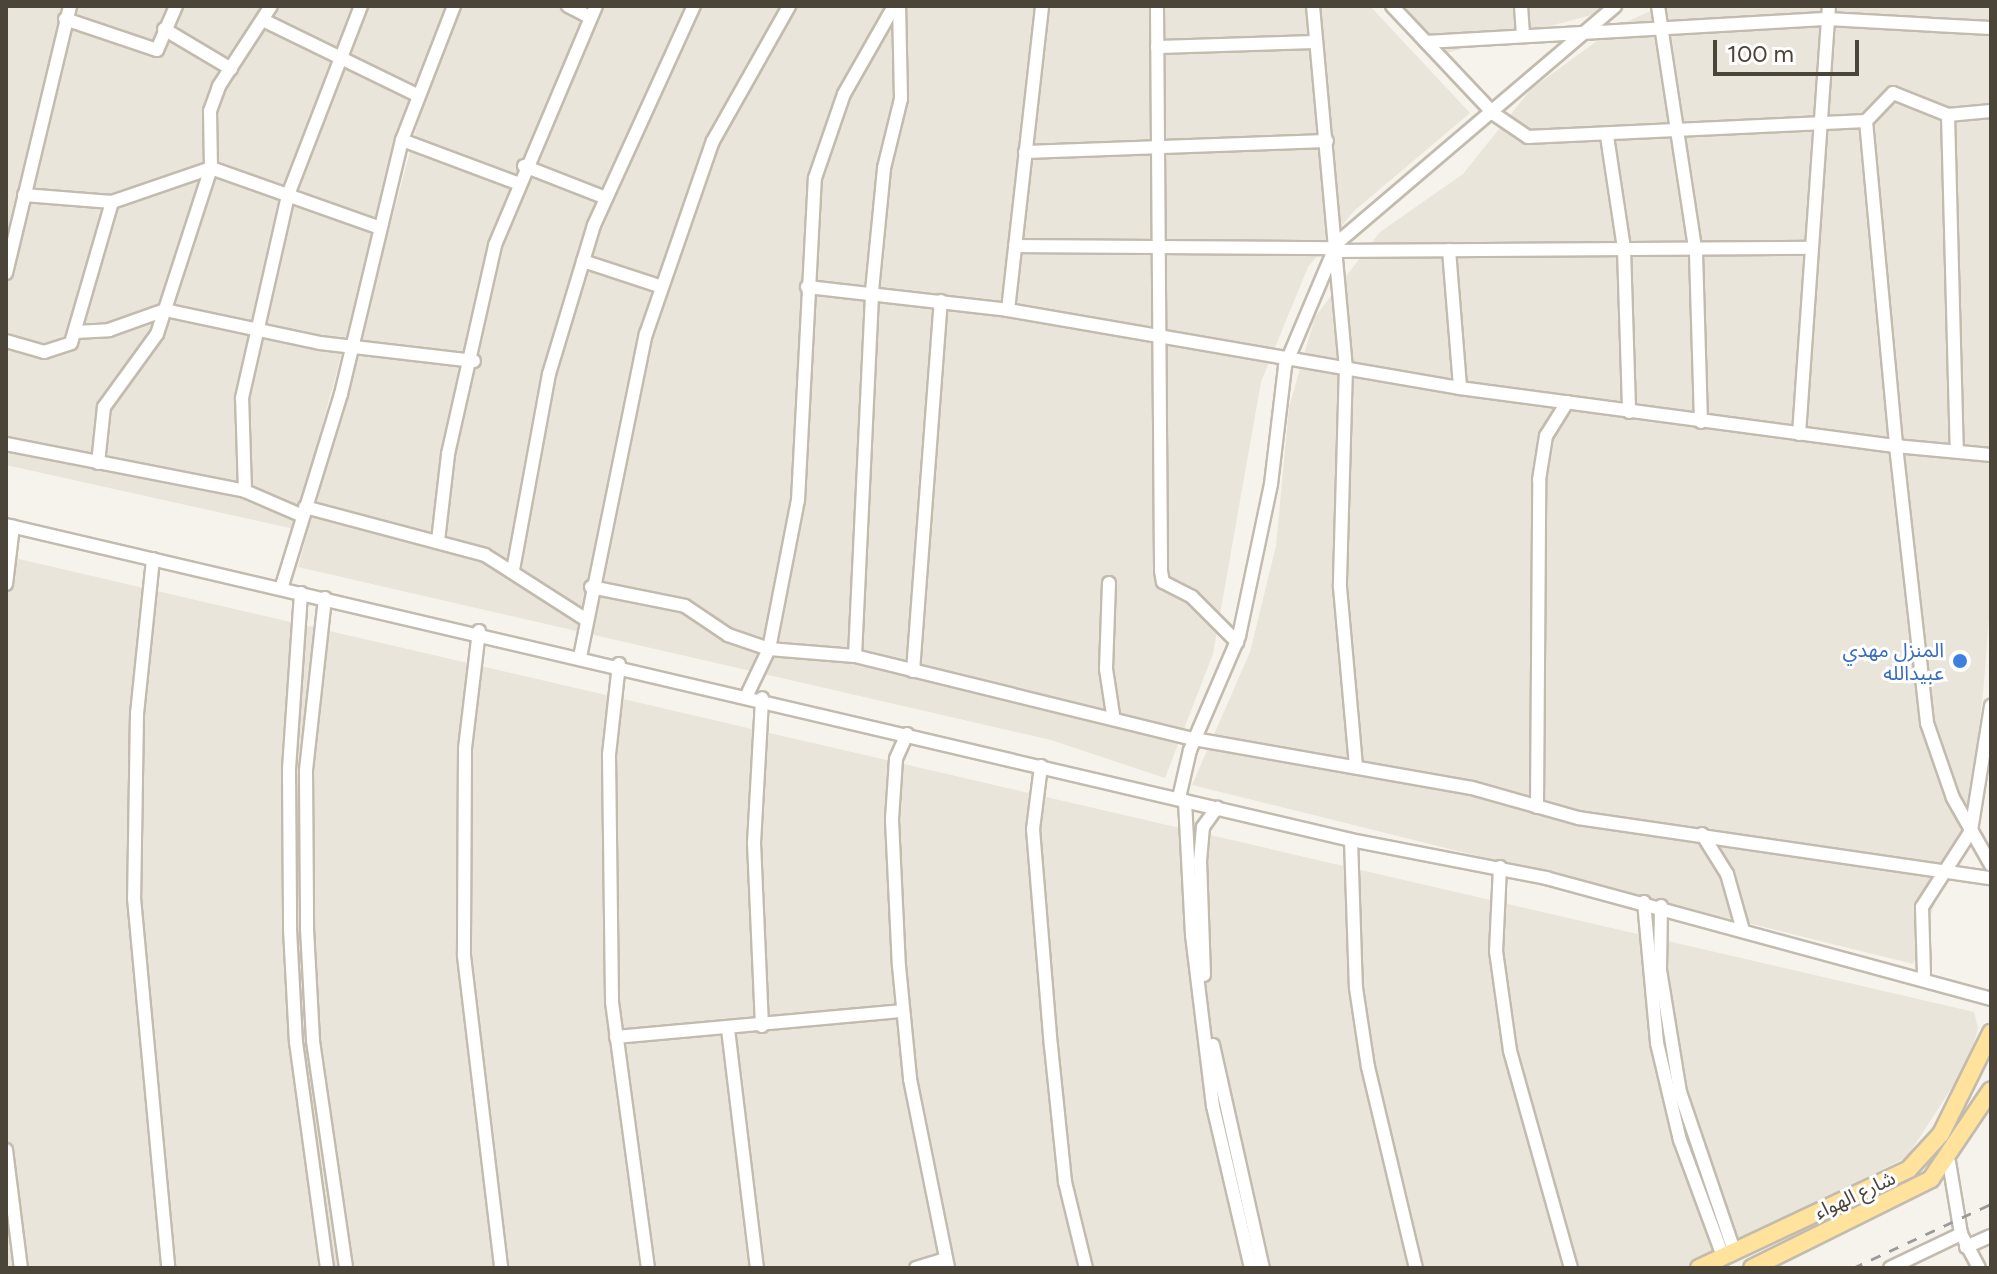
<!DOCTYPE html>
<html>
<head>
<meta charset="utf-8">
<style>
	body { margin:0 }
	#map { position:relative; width:1997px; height:1274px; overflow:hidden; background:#f6f3ec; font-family:Figtree,"Noto Sans Arabic",sans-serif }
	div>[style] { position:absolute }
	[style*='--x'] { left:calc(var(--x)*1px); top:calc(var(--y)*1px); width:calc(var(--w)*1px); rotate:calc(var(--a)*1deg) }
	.residential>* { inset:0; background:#eae5da }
	.roads { filter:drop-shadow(2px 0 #c2bbae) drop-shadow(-2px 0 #c2bbae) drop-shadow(0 2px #c2bbae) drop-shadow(0 -2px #c2bbae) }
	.minor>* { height:12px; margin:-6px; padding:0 6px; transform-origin:6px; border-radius:6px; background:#fff }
	.major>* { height:16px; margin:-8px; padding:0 8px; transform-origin:8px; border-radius:8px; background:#ffe39c }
	.rail>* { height:3px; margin-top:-1.5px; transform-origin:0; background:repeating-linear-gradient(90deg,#9a9a9a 0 10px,transparent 0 20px) }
	.dots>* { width:22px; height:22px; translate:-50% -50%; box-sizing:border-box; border:4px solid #fff; border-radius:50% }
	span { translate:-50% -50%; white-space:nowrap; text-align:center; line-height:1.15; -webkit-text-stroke:6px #fff; paint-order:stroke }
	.shop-label { font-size:20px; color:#366cbe }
	.right { translate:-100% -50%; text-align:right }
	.street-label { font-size:20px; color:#4b4439 }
	.frame { position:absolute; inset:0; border:8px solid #4b4439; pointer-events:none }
	.scale { position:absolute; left:1713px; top:40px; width:146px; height:36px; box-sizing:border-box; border:4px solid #4b4439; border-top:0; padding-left:10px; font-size:24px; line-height:28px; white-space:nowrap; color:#4b4439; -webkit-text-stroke:6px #fff; paint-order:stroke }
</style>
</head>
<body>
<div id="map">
	<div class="residential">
		<div style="clip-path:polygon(6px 6px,451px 6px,414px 88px,294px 529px,6px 465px)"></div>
		<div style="clip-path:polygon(462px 6px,1370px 6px,1470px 113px,1354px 211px,1308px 267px,1261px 382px,1213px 654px,1165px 778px,1051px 740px,298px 567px,435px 59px)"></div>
		<div style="clip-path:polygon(1404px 6px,1626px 6px,1446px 53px)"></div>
		<div style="clip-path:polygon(1662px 6px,1991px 6px,1991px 592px,1984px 683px,1970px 807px,1913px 964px,1192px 785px,1250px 652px,1276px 546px,1289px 407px,1315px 317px,1380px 232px,1463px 174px,1531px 89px,1619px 25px)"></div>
		<div style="clip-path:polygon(6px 556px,1974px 1012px,1978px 1028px,1969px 1061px,1907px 1157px,1684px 1268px,6px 1268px)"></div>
	</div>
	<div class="roads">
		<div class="minor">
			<div style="--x:568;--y:6;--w:25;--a:27"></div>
			<div style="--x:1157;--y:6;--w:565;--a:89.59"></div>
			<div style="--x:1161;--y:571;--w:11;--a:80"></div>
			<div style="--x:1163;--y:582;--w:33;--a:27"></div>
			<div style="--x:1192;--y:597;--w:64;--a:45"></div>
			<div style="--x:1313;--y:6;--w:362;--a:84.8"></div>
			<div style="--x:1346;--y:366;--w:221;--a:91.6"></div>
			<div style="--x:1340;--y:587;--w:181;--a:84.9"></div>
			<div style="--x:1392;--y:6;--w:149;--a:46.6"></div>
			<div style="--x:1494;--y:114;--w:41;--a:34.1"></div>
			<div style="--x:1528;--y:137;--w:338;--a:-2.7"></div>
			<div style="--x:1866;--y:121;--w:326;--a:84.7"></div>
			<div style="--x:1896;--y:446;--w:95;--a:5.4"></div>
			<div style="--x:1521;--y:6;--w:30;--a:86"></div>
			<div style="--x:1658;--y:6;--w:250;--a:81.3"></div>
			<div style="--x:1696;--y:253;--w:169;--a:88.3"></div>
			<div style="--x:65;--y:19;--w:97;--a:18.6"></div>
			<div style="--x:157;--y:50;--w:48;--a:-66.6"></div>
			<div style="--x:265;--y:21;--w:167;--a:26"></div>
			<div style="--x:164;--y:29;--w:78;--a:30.8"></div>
			<div style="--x:1426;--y:42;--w:403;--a:-3.3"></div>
			<div style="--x:1828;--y:19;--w:163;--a:3.2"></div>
			<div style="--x:1157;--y:47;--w:159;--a:-1.8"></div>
			<div style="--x:1948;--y:115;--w:334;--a:88.5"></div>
			<div style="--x:1866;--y:121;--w:39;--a:-46"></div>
			<div style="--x:1893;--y:93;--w:59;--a:21.8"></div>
			<div style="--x:1948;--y:115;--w:43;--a:-5.3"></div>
			<div style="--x:1607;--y:136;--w:114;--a:81.4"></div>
			<div style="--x:1624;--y:249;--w:163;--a:88.2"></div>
			<div style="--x:402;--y:140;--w:123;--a:20.5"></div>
			<div style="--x:1025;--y:152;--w:302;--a:-2.1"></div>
			<div style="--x:524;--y:166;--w:88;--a:21.3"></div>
			<div style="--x:24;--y:195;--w:88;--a:4.5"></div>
			<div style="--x:112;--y:202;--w:105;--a:-19"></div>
			<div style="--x:211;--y:168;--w:179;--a:19.5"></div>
			<div style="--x:1015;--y:246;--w:320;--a:0.4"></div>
			<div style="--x:1449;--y:250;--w:138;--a:85.4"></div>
			<div style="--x:1338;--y:251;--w:474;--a:-0.4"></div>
			<div style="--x:583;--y:261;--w:83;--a:18.2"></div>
			<div style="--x:6;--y:273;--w:275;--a:-76.5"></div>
			<div style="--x:807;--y:287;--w:202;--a:6.5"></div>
			<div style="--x:1008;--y:310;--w:459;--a:9.8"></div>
			<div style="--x:1460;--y:388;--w:440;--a:7.6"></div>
			<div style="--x:1896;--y:446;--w:279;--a:83.6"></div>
			<div style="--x:1927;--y:723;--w:79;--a:70.9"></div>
			<div style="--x:1953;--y:798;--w:77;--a:60.4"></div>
			<div style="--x:1008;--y:310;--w:306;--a:-83.6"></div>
			<div style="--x:75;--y:332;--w:34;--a:-3"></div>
			<div style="--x:109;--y:330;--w:59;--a:-19.7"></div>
			<div style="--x:165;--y:310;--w:158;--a:12"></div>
			<div style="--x:320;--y:343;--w:155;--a:6.7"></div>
			<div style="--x:6;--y:341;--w:40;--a:16"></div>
			<div style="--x:44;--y:352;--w:28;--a:-18"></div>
			<div style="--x:71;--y:343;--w:147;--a:-73.8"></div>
			<div style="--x:1799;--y:434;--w:429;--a:-86"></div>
			<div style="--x:6;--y:444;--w:244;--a:11.1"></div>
			<div style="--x:245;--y:491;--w:63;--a:23.3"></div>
			<div style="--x:98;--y:463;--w:56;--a:-83.9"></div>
			<div style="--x:104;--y:407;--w:90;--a:-54"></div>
			<div style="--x:157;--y:334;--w:175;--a:-72"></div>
			<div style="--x:211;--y:168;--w:57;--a:-91"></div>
			<div style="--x:210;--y:111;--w:27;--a:-70"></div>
			<div style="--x:219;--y:86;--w:95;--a:-57"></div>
			<div style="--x:245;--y:491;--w:93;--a:-91.8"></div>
			<div style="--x:242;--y:398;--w:208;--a:-77.2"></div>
			<div style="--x:288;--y:195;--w:203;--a:-68.9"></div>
			<div style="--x:305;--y:507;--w:186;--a:14.9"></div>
			<div style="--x:485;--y:555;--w:119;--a:32.6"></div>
			<div style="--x:6;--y:525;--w:1381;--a:13.18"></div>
			<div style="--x:1351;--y:840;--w:199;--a:11"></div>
			<div style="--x:1546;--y:878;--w:461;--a:15.2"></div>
			<div style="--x:438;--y:541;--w:88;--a:-83.4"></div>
			<div style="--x:448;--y:454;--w:214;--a:-77.3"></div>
			<div style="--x:495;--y:245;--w:259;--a:-67.1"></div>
			<div style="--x:153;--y:559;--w:155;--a:95.9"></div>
			<div style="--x:137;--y:713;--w:185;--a:90.9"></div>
			<div style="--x:134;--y:898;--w:372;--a:84.7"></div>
			<div style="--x:513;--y:570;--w:199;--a:-79.6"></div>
			<div style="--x:549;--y:374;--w:156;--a:-73.2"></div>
			<div style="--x:594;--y:225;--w:241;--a:-65.5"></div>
			<div style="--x:1109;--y:583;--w:86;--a:92"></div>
			<div style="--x:1106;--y:669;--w:47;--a:81.3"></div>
			<div style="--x:6;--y:584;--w:58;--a:-83.1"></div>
			<div style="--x:591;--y:587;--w:96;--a:11.4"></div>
			<div style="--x:685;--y:606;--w:52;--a:34"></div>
			<div style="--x:728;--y:635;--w:43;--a:18.9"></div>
			<div style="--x:769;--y:649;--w:86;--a:4.7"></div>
			<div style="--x:855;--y:656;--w:349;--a:13.8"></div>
			<div style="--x:1194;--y:739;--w:282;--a:10"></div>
			<div style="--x:1472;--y:788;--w:110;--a:15.8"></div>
			<div style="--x:1578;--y:818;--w:417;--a:8.3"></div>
			<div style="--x:281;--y:589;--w:204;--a:-72.9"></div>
			<div style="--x:341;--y:394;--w:261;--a:-76.5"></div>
			<div style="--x:402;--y:140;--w:144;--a:-68.8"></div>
			<div style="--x:301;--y:593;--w:177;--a:93.9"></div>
			<div style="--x:289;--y:770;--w:159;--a:89.6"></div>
			<div style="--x:290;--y:929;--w:113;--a:87"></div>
			<div style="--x:296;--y:1042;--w:228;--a:82.2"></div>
			<div style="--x:325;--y:598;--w:174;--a:96.3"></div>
			<div style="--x:306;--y:771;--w:158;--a:89.6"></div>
			<div style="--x:307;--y:929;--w:112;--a:86.9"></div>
			<div style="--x:313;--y:1041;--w:229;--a:81.7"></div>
			<div style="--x:479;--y:631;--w:119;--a:96.8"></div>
			<div style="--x:465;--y:749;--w:207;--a:90.3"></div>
			<div style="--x:464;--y:956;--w:314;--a:83.2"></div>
			<div style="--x:855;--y:656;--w:365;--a:-87.3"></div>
			<div style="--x:872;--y:291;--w:124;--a:-84.4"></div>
			<div style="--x:884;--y:168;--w:71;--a:-76.2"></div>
			<div style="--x:901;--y:99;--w:93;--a:-91.2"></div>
			<div style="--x:580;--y:657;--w:330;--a:-78.5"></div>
			<div style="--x:646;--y:334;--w:204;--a:-70.9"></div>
			<div style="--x:713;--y:141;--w:155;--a:-60.6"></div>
			<div style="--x:619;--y:664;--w:92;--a:96.3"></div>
			<div style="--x:609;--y:755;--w:247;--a:89.3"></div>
			<div style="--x:612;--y:1002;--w:268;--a:82.3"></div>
			<div style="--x:913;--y:671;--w:371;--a:-85.7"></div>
			<div style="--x:747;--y:695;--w:51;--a:-64.4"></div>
			<div style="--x:769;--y:649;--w:152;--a:-79"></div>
			<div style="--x:798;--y:500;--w:322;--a:-87"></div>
			<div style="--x:815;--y:178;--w:89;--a:-71"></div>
			<div style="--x:844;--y:94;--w:101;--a:-60.4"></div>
			<div style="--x:907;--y:734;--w:27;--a:114"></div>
			<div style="--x:896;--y:759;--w:61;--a:93.8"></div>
			<div style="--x:892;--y:820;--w:146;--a:87.3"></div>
			<div style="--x:899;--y:966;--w:114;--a:84.4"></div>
			<div style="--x:910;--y:1079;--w:193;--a:78.6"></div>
			<div style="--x:1041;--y:766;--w:64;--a:97.2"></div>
			<div style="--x:1033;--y:829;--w:218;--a:85.3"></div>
			<div style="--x:1051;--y:1046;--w:137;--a:84.1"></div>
			<div style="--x:1065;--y:1182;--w:89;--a:76.3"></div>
			<div style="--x:1179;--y:798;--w:49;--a:-77.1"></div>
			<div style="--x:1190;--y:750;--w:124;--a:-66.7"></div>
			<div style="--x:1239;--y:636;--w:155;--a:-78.1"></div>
			<div style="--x:1271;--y:484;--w:119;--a:-83.2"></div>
			<div style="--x:1285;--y:366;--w:134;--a:-67.1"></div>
			<div style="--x:1337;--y:243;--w:365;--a:-40.4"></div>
			<div style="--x:1185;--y:801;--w:134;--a:87"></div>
			<div style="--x:1192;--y:935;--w:172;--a:83"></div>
			<div style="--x:1213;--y:1106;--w:166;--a:76.8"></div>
			<div style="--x:1537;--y:807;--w:327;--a:-89.6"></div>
			<div style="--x:1539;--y:480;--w:45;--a:-81"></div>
			<div style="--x:1546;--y:436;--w:40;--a:-58"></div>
			<div style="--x:1702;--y:834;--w:47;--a:58"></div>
			<div style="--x:1727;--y:874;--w:55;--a:74.2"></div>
			<div style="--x:1351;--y:840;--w:148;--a:88.1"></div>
			<div style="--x:1356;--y:988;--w:80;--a:81.4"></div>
			<div style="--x:1368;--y:1067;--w:207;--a:76.6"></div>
			<div style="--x:1500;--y:867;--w:84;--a:92.7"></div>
			<div style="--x:1496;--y:951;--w:101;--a:82"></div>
			<div style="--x:1510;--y:1051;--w:225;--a:74.3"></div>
			<div style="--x:1644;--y:902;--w:142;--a:84.7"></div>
			<div style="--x:1657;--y:1043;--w:100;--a:76.7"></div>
			<div style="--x:1680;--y:1140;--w:124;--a:69.7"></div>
			<div style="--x:1661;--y:906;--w:64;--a:90.9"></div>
			<div style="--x:1660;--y:970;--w:124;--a:80.7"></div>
			<div style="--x:1680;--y:1092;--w:168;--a:71.2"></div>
			<div style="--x:1204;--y:975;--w:114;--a:-92"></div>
			<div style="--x:1200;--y:861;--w:34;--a:-85"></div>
			<div style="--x:1203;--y:827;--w:24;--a:-54"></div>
			<div style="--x:1924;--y:975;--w:68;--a:-91.7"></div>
			<div style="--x:1922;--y:907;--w:90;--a:-57.2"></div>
			<div style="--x:1971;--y:831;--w:127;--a:-80.9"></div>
			<div style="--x:762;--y:1026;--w:183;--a:-92.5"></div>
			<div style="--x:754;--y:843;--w:145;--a:-86.8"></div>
			<div style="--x:728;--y:1029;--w:241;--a:83.1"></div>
			<div style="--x:616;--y:1037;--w:288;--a:-5.2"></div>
			<div style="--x:1213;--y:1045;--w:229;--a:77.4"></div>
			<div style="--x:6;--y:1150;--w:119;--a:82.8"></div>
			<div style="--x:1949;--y:1162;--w:73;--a:80.5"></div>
			<div style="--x:1961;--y:1234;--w:38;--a:62"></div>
			<div style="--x:1966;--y:1247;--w:27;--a:-24"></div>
			<div style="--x:916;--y:1268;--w:30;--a:-17"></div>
			<div style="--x:1890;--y:1268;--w:79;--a:-25.6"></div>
		</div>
		<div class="major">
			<div style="--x:1699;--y:1268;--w:232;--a:-25.2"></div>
			<div style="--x:1909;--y:1169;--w:47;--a:-47.6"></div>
			<div style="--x:1941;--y:1134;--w:113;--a:-63.7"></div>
			<div style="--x:1752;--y:1268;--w:200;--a:-26.4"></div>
			<div style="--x:1931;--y:1179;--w:107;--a:-56"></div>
		</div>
	</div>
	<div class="rail">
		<div style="--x:1853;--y:1268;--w:152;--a:-24.9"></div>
	</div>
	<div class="dots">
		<div style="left:1960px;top:661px;background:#3f7fe0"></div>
	</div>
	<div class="shop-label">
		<span class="right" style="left:1944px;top:662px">المنزل مهدي<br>عبيدالله</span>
	</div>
	<div class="street-label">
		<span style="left:1855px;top:1195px;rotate:-25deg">شارع الهواء</span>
	</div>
	<div class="frame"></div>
	<div class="scale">100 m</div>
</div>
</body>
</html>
